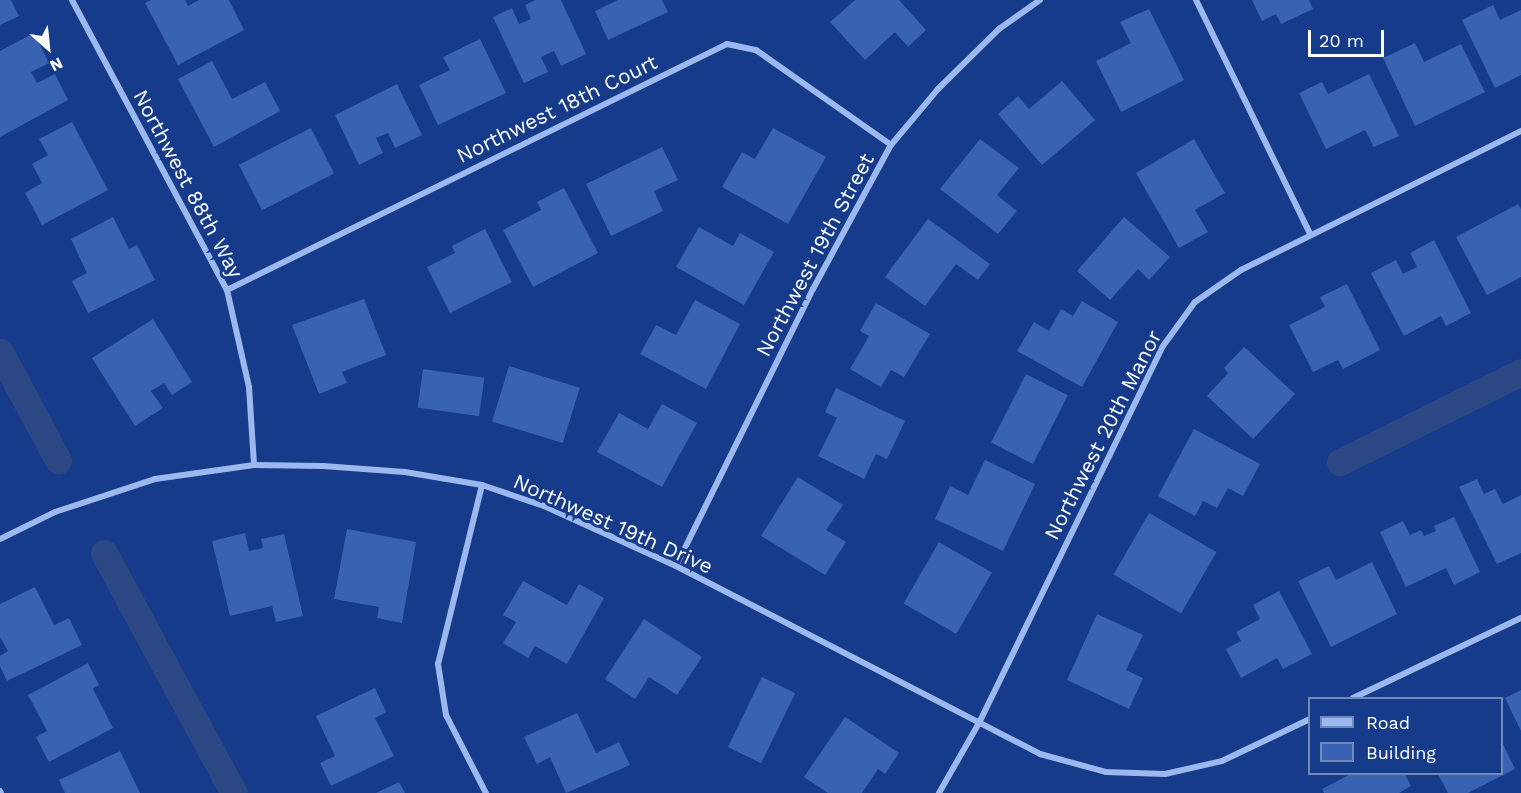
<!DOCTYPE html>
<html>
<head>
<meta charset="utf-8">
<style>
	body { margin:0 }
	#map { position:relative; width:1521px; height:793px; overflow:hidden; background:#153b8a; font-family:"Work Sans",sans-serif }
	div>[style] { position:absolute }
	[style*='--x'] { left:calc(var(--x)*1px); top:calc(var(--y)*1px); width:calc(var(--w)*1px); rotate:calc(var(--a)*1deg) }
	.canal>* { height:27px; margin:-13.5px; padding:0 13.5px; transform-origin:13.5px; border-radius:13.5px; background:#2c4884 }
	.building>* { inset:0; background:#3962b2; transform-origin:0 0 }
	.minor>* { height:6px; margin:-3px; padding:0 3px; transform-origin:3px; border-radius:3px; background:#9cb9ef }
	span { translate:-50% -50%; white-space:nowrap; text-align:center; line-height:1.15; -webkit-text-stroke:6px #153b8a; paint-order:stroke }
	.street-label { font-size:21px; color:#fff }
	.legend { position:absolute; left:1308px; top:697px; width:195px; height:78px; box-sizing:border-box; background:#153b8a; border:2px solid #7389b9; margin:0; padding:8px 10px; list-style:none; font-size:18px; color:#fff }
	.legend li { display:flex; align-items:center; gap:12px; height:30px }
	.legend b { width:30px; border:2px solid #7389b9 }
	.north { position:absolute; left:18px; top:18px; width:60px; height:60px; -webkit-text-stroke:4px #153b8a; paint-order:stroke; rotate:153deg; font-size:16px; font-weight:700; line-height:24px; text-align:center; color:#fff }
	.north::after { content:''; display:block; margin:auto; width:21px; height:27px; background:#fff; clip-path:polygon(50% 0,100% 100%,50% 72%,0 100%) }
	.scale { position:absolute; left:1308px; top:30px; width:76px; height:27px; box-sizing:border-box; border:3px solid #fff; border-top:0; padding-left:8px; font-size:18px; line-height:21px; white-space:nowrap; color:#fff; -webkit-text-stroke:4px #153b8a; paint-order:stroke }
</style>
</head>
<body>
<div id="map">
	<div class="canal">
		<div style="--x:0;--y:352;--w:123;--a:61.8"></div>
		<div style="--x:1340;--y:462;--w:202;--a:-26.4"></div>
		<div style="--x:104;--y:553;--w:273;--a:61.6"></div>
	</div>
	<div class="building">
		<div style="clip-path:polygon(0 0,11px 0,19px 16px,0 25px)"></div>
		<div style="clip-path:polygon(151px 0,185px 0,188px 6px,199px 0,229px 0,244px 30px,178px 65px,145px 3px)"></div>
		<div style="clip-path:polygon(535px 0,561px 0,586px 54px,561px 66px,554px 51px,541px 57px,548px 72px,524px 83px,493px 17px,512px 8px,519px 24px,531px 19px,525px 5px)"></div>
		<div style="clip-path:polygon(618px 0,662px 0,668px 12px,608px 40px,595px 11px)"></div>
		<div style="clip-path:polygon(855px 0,899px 0,926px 30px,908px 47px,895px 32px,865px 60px,830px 22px)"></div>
		<div style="clip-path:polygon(1252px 0,1309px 0,1313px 9px,1281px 24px,1276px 14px,1262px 21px)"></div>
		<div style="clip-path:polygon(1493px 5px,1500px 20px,1521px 10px,1521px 75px,1495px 88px,1462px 20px)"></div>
		<div style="clip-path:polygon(1149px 9px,1184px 80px,1121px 112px,1096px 61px,1131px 43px,1120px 22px)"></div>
		<div style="clip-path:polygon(34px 33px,49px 63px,31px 72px,37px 83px,55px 74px,68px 100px,0 137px,0 51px)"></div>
		<div style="clip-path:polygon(480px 39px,506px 93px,438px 125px,419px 85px,450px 70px,443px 57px)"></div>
		<div style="clip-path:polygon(1415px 43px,1424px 62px,1461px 44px,1485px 92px,1415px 126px,1383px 58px)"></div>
		<div style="clip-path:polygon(212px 61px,232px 99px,265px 82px,280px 111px,214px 147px,178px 79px)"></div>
		<div style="clip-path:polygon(1369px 74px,1399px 136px,1374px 147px,1365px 130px,1326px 149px,1299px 93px,1322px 82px,1328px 94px)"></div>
		<div style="clip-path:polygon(1062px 81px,1095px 120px,1042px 165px,998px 114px,1018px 96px,1029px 109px)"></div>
		<div style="clip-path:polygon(397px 84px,422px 135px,395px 148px,388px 133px,376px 138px,383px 153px,359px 165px,335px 115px)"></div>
		<div style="clip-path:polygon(72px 122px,108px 190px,42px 225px,25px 193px,42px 183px,32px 164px,48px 155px,39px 139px)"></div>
		<div style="left:311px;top:128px;width:51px;height:81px;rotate:63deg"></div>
		<div style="clip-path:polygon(773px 128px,826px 157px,788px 224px,722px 187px,742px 152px,755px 159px)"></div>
		<div style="clip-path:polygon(980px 139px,1019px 168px,997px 195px,1017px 211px,998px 234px,940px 189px)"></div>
		<div style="clip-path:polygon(1194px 139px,1225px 193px,1195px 210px,1208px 232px,1179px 248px,1136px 173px)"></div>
		<div style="clip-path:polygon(662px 147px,678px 180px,654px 191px,663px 211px,611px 236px,586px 184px)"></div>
		<div style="clip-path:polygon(564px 188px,598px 253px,533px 287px,503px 230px,541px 210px,537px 202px)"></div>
		<div style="clip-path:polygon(1518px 204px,1521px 209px,1521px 277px,1487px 295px,1456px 237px)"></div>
		<div style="clip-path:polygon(113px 217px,129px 249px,137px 245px,155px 280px,88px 313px,72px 281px,87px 273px,71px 239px)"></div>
		<div style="clip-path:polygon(1124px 217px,1170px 257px,1149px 280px,1138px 269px,1110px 300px,1077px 271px)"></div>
		<div style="clip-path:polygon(928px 219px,990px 264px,978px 280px,956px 264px,925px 306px,885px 277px)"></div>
		<div style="clip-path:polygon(699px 227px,733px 246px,740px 233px,774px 252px,744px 305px,676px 267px)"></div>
		<div style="clip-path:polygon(485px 229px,512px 282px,450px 313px,427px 267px,455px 253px,452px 246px)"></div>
		<div style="clip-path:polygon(1434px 240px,1471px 313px,1446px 326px,1441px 316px,1404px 336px,1371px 273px,1396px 260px,1403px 274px,1417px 267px,1410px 253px)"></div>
		<div style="clip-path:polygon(1347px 284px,1380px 350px,1343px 369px,1338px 360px,1313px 372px,1289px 325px,1325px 307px,1320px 297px)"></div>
		<div style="clip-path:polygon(364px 299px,386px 355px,342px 372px,347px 383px,319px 394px,292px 325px)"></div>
		<div style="clip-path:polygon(695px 300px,740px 324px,706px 389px,640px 354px,656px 325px,676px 335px)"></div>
		<div style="clip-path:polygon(1082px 301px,1118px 322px,1082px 387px,1017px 351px,1034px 322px,1049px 331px,1061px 309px,1073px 316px)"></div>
		<div style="clip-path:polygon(876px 303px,930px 334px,904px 377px,891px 370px,881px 387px,850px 369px,869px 336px,860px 331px)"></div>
		<div style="clip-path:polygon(153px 319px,192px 382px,172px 395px,164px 383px,151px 391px,163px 408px,135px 426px,92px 358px)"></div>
		<div style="clip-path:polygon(1244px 347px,1295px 394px,1253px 439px,1207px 396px,1228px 373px,1224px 368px)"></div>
		<div style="left:509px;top:366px;width:74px;height:58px;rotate:17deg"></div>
		<div style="left:423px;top:369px;width:62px;height:39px;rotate:8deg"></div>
		<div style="left:1026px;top:374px;width:47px;height:77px;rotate:27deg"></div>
		<div style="clip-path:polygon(836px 388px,905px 421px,887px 459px,876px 454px,864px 479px,818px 456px,837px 418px,825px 412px)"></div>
		<div style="clip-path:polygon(662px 404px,697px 423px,662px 487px,597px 452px,619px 413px,648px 429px)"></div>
		<div style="clip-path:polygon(1194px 429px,1260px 464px,1243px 496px,1228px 488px,1217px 508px,1203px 501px,1195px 516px,1158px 496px)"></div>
		<div style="clip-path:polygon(985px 460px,1035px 484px,1003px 551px,935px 519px,950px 486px,968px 495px)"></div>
		<div style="clip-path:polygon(798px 477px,843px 505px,826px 530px,846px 542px,825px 575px,761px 536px)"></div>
		<div style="clip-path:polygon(1477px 479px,1484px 494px,1495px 489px,1503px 504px,1521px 495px,1521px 553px,1497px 564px,1459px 487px)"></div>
		<div style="left:1149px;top:513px;width:78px;height:71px;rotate:30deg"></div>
		<div style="clip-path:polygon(1454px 517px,1480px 572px,1454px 585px,1446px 568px,1406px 587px,1380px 532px,1403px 521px,1410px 535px,1421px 530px,1424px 536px,1436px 531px,1434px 526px)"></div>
		<div style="clip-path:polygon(347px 529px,416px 542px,402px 623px,377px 618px,379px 607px,334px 599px)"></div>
		<div style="clip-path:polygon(245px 533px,249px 551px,263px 548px,261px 539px,284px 534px,303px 616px,276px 622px,272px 606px,230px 616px,212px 541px)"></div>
		<div style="left:939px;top:542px;width:61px;height:71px;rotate:30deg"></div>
		<div style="clip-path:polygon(1372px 562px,1397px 614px,1331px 647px,1298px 581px,1329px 566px,1336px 580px)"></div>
		<div style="clip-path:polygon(523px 581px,567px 605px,579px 584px,604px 598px,567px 664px,535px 646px,528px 658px,503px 643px,516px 622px,503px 615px)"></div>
		<div style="clip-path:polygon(35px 587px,54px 625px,69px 618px,82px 645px,7px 681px,0 666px,0 656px,8px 651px,0 637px,0 604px)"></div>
		<div style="clip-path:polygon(1279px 591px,1312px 654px,1283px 669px,1277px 658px,1241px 678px,1226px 649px,1241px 641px,1236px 632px,1260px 619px,1253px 605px)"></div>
		<div style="clip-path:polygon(1097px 614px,1143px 635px,1126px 670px,1143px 678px,1129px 709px,1067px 680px)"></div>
		<div style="clip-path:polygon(644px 619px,702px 657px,677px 695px,649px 677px,635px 699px,605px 679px)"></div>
		<div style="clip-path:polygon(88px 663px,99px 685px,93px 689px,113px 728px,49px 762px,36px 737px,47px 731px,28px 695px)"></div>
		<div style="left:762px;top:677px;width:37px;height:78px;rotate:26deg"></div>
		<div style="clip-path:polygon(375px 688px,386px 712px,375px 718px,394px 756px,331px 786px,320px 763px,335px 756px,316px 716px)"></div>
		<div style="clip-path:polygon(1521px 690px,1521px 731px,1505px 698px)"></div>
		<div style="clip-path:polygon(577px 713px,596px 753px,619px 742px,630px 765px,566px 793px,550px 757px,537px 764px,524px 737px)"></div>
		<div style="clip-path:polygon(845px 717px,899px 753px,885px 774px,878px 769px,862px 793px,828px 793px,804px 777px)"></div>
		<div style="clip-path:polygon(1502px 742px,1515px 769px,1468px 793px,1448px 793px,1438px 774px,1502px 774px)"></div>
		<div style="clip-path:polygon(120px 751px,140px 793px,65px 793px,59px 780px)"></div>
		<div style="clip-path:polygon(1351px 774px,1405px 774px,1411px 786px,1399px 793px,1324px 793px,1322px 789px)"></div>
		<div style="clip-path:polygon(399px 782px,405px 793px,376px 793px)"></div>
	</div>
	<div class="minor">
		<div style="--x:72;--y:0;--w:329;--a:61.9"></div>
		<div style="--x:227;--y:290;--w:99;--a:77.2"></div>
		<div style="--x:249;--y:387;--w:78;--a:86.3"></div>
		<div style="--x:1196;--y:0;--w:260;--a:64"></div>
		<div style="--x:227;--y:290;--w:557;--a:-26.2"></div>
		<div style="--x:727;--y:44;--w:30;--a:12"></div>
		<div style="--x:756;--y:50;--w:165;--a:35.1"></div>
		<div style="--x:482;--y:485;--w:184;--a:103.8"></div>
		<div style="--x:438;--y:664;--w:52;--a:81.1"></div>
		<div style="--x:446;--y:715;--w:88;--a:62.9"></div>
		<div style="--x:0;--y:539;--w:61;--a:-26.1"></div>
		<div style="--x:55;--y:512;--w:105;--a:-18.3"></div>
		<div style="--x:155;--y:479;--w:100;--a:-8"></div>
		<div style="--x:254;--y:465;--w:69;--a:0.8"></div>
		<div style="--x:323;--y:466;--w:82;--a:4.2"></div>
		<div style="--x:405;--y:472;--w:78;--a:9.6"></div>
		<div style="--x:482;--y:485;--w:65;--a:18.7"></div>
		<div style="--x:544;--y:506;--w:145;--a:24.4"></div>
		<div style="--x:676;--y:566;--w:410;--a:27.3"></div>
		<div style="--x:1040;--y:754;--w:68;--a:15.3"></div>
		<div style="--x:1106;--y:772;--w:59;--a:1.9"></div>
		<div style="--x:1165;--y:774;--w:58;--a:-12.8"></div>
		<div style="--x:1222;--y:761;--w:98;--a:-25.5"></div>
		<div style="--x:676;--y:566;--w:309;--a:-63.7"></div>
		<div style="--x:813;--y:289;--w:164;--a:-61.6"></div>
		<div style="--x:891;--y:145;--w:73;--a:-50"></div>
		<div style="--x:938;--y:89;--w:86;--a:-44.5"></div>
		<div style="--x:999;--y:29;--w:50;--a:-35.3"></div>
		<div style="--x:1353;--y:698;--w:186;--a:-25.5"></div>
		<div style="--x:0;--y:791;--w:2;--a:63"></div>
		<div style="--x:939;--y:793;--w:81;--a:-60.3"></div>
		<div style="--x:979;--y:723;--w:420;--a:-64"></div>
		<div style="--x:1163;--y:346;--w:54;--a:-54"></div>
		<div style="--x:1195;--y:302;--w:56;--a:-34.8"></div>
		<div style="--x:1241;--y:270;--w:313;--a:-26.4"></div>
	</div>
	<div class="street-label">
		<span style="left:557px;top:109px;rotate:-26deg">Northwest 18th Court</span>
		<span style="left:188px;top:184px;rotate:62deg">Northwest 88th Way</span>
		<span style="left:815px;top:255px;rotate:-62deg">Northwest 19th Street</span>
		<span style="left:1103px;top:435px;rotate:-63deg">Northwest 20th Manor</span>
		<span style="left:613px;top:524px;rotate:24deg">Northwest 19th Drive</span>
	</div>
	<ul class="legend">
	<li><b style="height:8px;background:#9cb9ef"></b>Road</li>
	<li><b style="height:16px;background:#3962b2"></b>Building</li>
	</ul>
	<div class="north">N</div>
	<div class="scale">20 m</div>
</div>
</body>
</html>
